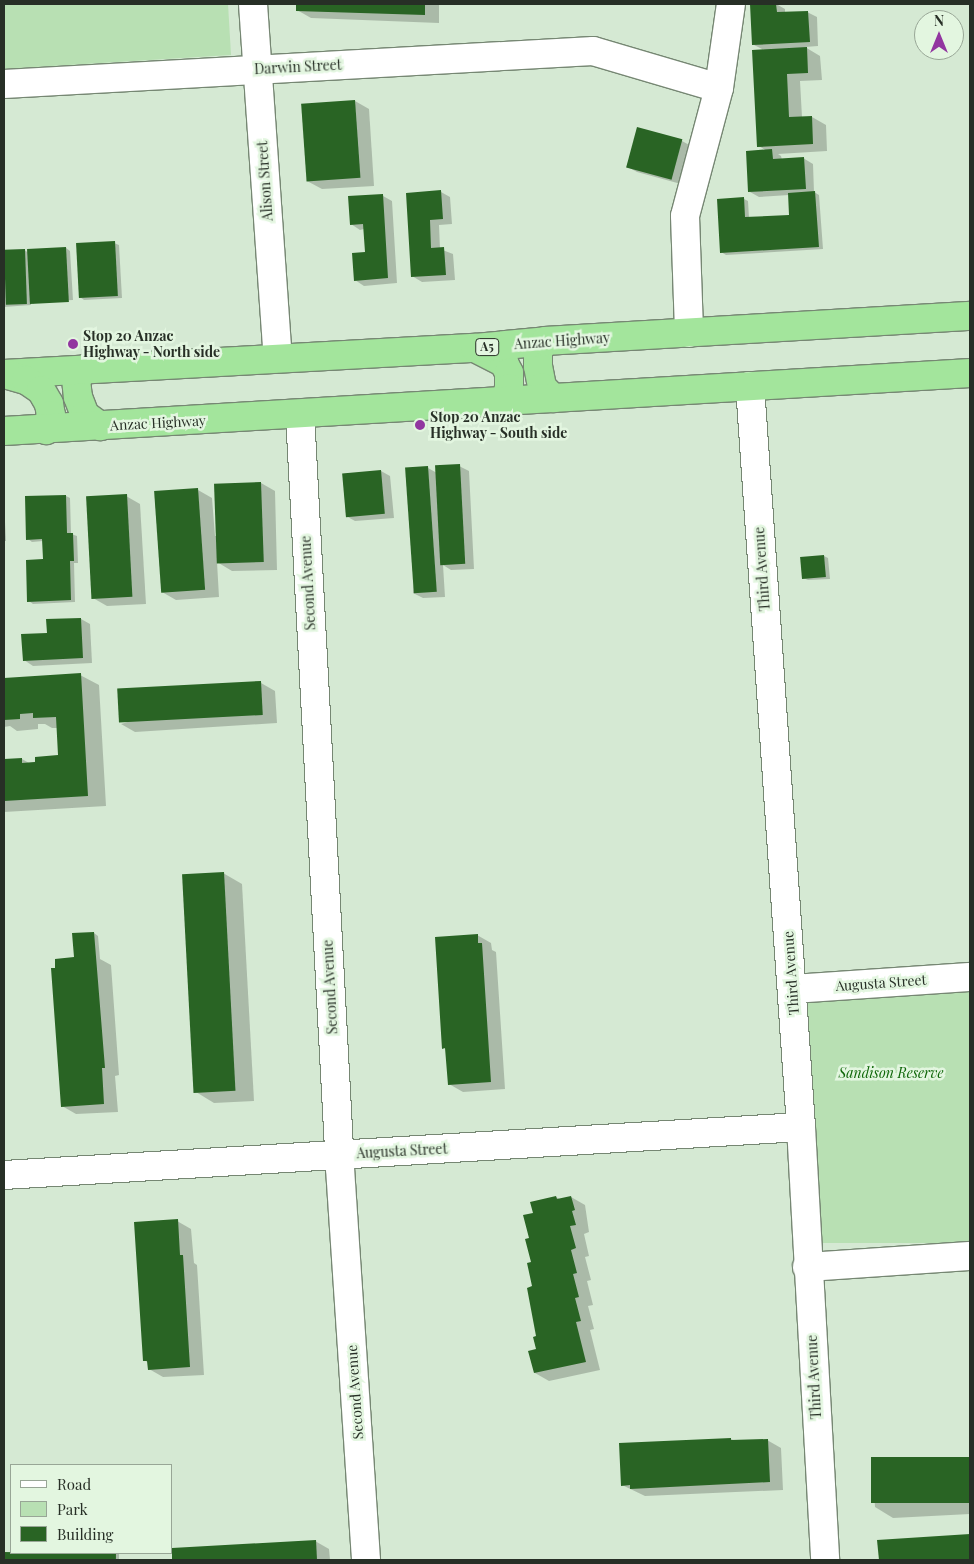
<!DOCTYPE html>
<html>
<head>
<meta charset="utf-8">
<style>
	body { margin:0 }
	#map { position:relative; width:974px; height:1564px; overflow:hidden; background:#d5e9d3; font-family:"Playfair Display",serif }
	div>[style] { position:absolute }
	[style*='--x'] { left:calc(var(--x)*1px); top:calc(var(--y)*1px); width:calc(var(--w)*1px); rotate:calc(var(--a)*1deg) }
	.green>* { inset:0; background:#b8e0b3; transform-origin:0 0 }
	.shadow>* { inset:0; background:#0003; transform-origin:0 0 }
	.building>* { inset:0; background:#296424; transform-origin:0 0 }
	.roads { filter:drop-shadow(1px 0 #768773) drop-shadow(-1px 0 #768773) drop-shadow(0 1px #768773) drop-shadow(0 -1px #768773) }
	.minor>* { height:28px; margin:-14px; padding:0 14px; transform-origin:14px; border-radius:14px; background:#fff }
	.highway>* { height:28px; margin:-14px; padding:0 14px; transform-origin:14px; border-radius:14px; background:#a3e59c }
	.dots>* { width:14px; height:14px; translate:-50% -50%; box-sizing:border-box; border:2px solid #e3f6e0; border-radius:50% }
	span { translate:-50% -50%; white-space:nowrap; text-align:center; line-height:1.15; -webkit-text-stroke:5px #e3f6e0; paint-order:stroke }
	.shield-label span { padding:1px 4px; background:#e3f6e0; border:1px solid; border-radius:4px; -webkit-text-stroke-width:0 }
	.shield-label { font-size:12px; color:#272f26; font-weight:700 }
	.street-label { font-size:14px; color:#272f26 }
	.poi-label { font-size:14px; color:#272f26; font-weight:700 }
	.left { translate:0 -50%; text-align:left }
	.park-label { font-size:14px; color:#0e6608; font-style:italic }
	.frame { position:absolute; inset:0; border:5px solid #272f26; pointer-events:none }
	.legend { position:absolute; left:10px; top:1464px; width:162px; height:90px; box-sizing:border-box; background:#e3f6e0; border:1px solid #98a696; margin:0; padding:6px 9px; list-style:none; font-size:15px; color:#272f26 }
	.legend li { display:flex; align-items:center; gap:10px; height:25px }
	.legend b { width:25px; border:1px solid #98a696 }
	.north { position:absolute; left:914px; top:10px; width:50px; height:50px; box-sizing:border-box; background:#e3f6e0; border:1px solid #98a696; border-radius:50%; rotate:0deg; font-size:14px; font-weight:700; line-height:20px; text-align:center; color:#272f26 }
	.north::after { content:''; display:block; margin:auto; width:18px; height:22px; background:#9236a0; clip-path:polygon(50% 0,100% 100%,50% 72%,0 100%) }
</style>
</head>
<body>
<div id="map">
	<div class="green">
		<div style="clip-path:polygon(4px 4px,228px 4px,231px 55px,4px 69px)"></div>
		<div style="left:970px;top:989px;width:254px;height:162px;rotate:90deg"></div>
	</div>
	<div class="shadow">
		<div style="clip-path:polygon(297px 4px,439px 4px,439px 23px,311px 18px,297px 10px)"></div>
		<div style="clip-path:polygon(776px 4px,785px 9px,785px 13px,807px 12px,817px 17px,818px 46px,805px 47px,820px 56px,822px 80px,800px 81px,802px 117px,812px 117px,826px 125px,827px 151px,778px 154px,781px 156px,782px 160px,803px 158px,813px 164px,814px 192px,819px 195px,823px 249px,726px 255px,721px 252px,744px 199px,748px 201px,749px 218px,790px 216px,789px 195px,759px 197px,750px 192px,767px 151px,759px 146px,764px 50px,754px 45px,751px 5px)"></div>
		<div style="clip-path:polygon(355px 101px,369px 109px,374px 186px,322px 189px,307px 181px)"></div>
		<div style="clip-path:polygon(638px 129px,682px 141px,691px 146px,681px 184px,637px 172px,628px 167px)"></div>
		<div style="clip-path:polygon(441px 192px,450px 197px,452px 224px,439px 225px,440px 249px,453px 254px,455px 280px,422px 282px,412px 276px,407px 194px)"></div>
		<div style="clip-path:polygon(383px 196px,392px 201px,397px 283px,364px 286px,355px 280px,366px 253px,364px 229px,360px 230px,351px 224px)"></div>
		<div style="clip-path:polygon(114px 243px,119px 245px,122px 298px,84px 300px,80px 297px)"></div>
		<div style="clip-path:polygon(66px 248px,70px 251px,73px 300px,34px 302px,34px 304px,31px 302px,31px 305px,4px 307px,4px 252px,24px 250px,29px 253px,29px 250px)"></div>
		<div style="clip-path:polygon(459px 466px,469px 471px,474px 569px,451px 570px,443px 565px,445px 597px,423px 598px,413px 593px,428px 468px,437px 473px)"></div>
		<div style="clip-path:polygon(381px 471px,390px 476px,394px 518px,355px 521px,346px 516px,343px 474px)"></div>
		<div style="clip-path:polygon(261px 483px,275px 491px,277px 570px,232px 571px,217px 562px,219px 597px,176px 600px,162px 592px,155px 493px,198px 490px,212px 498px,215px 536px,217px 536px)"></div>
		<div style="clip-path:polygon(66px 496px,70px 498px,71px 534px,77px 536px,78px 563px,74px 563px,75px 602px,33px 604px,29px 601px,44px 561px,43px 541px,32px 542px,28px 539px)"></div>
		<div style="clip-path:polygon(126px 496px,140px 504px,146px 604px,107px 606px,93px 598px)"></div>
		<div style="clip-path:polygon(4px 503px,6px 541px,4px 541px)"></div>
		<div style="clip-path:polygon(824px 556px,828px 558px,830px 579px,808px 580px,803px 578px)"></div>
		<div style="clip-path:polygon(81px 619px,90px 624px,92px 663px,33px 666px,24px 660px)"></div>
		<div style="clip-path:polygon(80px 675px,99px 685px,106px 806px,4px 812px,4px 760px,22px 759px,29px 763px,59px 757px,58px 728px,52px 728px,45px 724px,38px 724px,38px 729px,17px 731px,10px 726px,4px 727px,4px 679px)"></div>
		<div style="clip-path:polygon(261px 683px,275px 691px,277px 723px,135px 732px,121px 724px)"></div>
		<div style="clip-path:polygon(223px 873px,242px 884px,254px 1101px,214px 1103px,196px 1092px)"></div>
		<div style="clip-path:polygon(94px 933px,98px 936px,100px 959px,111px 965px,119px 1075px,115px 1076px,118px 1112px,76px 1114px,62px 1106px,78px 958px)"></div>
		<div style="clip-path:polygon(477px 935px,491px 943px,492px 950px,496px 952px,505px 1089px,463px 1092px,449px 1084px,447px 1050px,444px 1048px)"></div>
		<div style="clip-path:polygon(556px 1197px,561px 1200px,571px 1197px,585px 1205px,589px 1232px,584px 1234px,589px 1256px,585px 1257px,591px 1280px,587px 1281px,593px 1305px,588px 1306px,594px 1329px,590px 1330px,600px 1370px,549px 1381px,535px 1373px,538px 1337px,531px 1239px,535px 1214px)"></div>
		<div style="clip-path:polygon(177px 1221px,191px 1229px,194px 1263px,197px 1265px,204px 1375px,163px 1377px,149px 1369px,149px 1363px,144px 1360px)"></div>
		<div style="clip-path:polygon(731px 1439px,735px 1441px,767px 1440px,781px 1448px,783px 1490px,645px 1496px,622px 1485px)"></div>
		<div style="clip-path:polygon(970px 1458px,970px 1514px,893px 1518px,875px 1507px,872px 1463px)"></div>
		<div style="clip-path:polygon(970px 1535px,970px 1560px,880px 1560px,879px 1541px)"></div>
		<div style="clip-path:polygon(315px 1541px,329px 1549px,330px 1560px,173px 1560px,173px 1549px)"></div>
		<div style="left:4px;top:1553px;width:115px;height:7px"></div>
	</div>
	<div class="building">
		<div style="clip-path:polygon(296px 4px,425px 4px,425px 15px,296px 11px)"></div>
		<div style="clip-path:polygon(750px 4px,776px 4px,777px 12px,808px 11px,810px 42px,752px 45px)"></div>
		<div style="clip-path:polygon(807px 47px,808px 73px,787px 74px,789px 117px,812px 116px,813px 144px,757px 147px,752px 50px)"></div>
		<div style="left:355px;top:100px;width:78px;height:54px;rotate:86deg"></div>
		<div style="left:637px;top:127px;width:47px;height:42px;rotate:15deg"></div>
		<div style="clip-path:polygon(772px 149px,773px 159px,804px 157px,806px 189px,748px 192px,746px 151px)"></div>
		<div style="clip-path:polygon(441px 190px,443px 219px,430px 220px,431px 248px,444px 247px,446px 275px,411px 277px,406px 193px)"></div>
		<div style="clip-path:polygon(815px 191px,819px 247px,720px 253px,717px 199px,744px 197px,745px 217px,789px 215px,788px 193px)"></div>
		<div style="clip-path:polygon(383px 194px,388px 278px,354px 281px,352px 253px,365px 252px,363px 224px,350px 225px,348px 196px)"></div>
		<div style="left:115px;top:241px;width:55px;height:39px;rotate:87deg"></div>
		<div style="left:66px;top:247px;width:55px;height:39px;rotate:87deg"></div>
		<div style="left:25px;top:249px;width:55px;height:21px;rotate:88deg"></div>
		<div style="left:460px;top:464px;width:100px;height:25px;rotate:87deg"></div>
		<div style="left:428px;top:466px;width:126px;height:23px;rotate:86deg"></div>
		<div style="left:381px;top:470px;width:44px;height:39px;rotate:85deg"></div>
		<div style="left:261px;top:482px;width:80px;height:47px;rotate:88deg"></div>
		<div style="left:198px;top:488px;width:102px;height:44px;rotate:86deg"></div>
		<div style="left:127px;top:494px;width:103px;height:41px;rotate:87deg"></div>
		<div style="clip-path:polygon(66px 495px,67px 533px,73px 533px,74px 561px,70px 561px,71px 600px,27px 602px,26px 560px,43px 559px,42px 539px,26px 540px,25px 496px)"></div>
		<div style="left:824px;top:555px;width:22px;height:24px;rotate:85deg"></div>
		<div style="clip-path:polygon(81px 618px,83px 658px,23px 661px,21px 634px,47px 633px,46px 619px)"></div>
		<div style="clip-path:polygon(81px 673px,88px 796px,4px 801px,4px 759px,22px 758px,22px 763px,35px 762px,35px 757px,58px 755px,56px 717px,33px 718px,33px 713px,20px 714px,20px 719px,4px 720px,4px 678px)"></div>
		<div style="left:261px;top:681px;width:34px;height:144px;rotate:87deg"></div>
		<div style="left:224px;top:872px;width:219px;height:42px;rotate:87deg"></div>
		<div style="clip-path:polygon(94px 932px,105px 1068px,102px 1068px,104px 1104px,61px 1107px,51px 968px,55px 968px,55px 959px,74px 957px,72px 933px)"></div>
		<div style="clip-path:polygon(478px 934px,478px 943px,482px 943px,491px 1082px,448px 1085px,445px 1048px,442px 1049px,435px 937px)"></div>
		<div style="clip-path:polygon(556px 1196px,557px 1199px,571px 1196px,575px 1210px,572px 1211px,576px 1225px,570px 1226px,576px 1248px,571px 1250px,577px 1273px,573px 1274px,579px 1297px,575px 1298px,581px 1321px,576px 1322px,586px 1362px,534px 1373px,528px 1351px,536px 1349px,533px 1337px,536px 1336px,527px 1288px,532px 1286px,527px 1263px,531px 1262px,525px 1239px,529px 1238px,523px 1215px,533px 1213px,530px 1202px)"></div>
		<div style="clip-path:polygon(178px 1219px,180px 1255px,183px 1255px,190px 1367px,148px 1370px,147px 1361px,143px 1361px,134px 1222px)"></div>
		<div style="clip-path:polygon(731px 1438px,731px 1440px,768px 1439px,770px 1482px,630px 1489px,630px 1485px,621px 1486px,619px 1443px)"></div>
		<div style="left:970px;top:1457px;width:46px;height:99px;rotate:90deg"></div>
		<div style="clip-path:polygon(970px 1534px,970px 1560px,879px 1560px,877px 1540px)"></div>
		<div style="clip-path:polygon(316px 1540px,317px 1560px,172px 1560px,172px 1548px)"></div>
		<div style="left:4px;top:1552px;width:112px;height:8px;rotate:1deg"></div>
	</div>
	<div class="roads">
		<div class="minor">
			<div style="--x:253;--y:4;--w:355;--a:86"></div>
			<div style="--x:4;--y:84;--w:590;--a:-3.21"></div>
			<div style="--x:593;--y:51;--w:131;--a:16.4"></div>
			<div style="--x:719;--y:88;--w:132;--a:104.9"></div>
			<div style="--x:685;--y:216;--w:117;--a:88"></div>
			<div style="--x:719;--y:88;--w:85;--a:-81.9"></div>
			<div style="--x:750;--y:386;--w:743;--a:86.06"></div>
			<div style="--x:801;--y:1127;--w:434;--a:86.8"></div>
			<div style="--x:300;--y:414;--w:755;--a:86.96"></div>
			<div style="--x:340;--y:1168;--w:393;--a:86.2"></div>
			<div style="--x:792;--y:989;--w:178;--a:-3.9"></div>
			<div style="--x:4;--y:1175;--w:798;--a:-3.45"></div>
			<div style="--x:807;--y:1267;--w:163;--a:-3.9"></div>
		</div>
		<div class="highway">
			<div style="--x:546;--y:341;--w:12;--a:132"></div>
			<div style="--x:538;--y:350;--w:16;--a:90"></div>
			<div style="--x:538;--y:366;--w:21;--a:79"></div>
			<div style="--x:542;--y:387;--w:16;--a:45"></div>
			<div style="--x:475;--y:348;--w:33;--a:27"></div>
			<div style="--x:504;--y:363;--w:11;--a:63"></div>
			<div style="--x:509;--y:373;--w:15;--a:90"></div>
			<div style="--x:509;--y:388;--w:14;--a:107"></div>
			<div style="--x:85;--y:369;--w:13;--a:132"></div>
			<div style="--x:76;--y:379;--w:18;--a:84"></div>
			<div style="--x:78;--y:397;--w:19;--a:69"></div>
			<div style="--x:85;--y:415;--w:19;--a:36"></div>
			<div style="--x:4;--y:374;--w:472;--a:-3.2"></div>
			<div style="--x:475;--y:348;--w:71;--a:-5.6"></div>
			<div style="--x:546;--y:341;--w:425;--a:-3.4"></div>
			<div style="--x:8;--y:375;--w:19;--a:16"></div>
			<div style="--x:26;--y:380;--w:18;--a:34"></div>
			<div style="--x:41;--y:390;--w:16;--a:60"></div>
			<div style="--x:49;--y:404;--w:11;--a:80"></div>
			<div style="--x:51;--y:415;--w:16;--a:108"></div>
			<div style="--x:4;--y:431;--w:968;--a:-3.44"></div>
		</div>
	</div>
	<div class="dots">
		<div style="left:73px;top:344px;background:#9236a0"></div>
		<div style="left:420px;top:425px;background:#9236a0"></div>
	</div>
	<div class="shield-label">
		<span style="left:487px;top:347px">A5</span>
	</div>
	<div class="street-label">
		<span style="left:298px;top:67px;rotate:-3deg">Darwin Street</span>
		<span style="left:265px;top:181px;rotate:-94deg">Alison Street</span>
		<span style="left:562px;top:341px;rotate:-4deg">Anzac Highway</span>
		<span style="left:158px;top:423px;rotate:-3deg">Anzac Highway</span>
		<span style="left:762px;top:569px;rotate:-94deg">Third Avenue</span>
		<span style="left:308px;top:583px;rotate:-93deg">Second Avenue</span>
		<span style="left:791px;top:973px;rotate:-94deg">Third Avenue</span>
		<span style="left:881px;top:983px;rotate:-4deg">Augusta Street</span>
		<span style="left:330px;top:987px;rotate:-93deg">Second Avenue</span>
		<span style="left:402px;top:1151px;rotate:-3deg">Augusta Street</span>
		<span style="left:814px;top:1377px;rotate:-93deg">Third Avenue</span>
		<span style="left:355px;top:1392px;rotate:-94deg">Second Avenue</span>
	</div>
	<div class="poi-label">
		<span class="left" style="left:83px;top:344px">Stop 20 Anzac<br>Highway - North side</span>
		<span class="left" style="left:430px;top:425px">Stop 20 Anzac<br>Highway - South side</span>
	</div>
	<div class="park-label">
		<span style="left:891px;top:1073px">Sandison Reserve</span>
	</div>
	<div class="frame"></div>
	<ul class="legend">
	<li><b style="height:6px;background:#fff"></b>Road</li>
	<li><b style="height:14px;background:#b8e0b3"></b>Park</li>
	<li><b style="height:14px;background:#296424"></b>Building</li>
	</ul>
	<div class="north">N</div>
</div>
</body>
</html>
